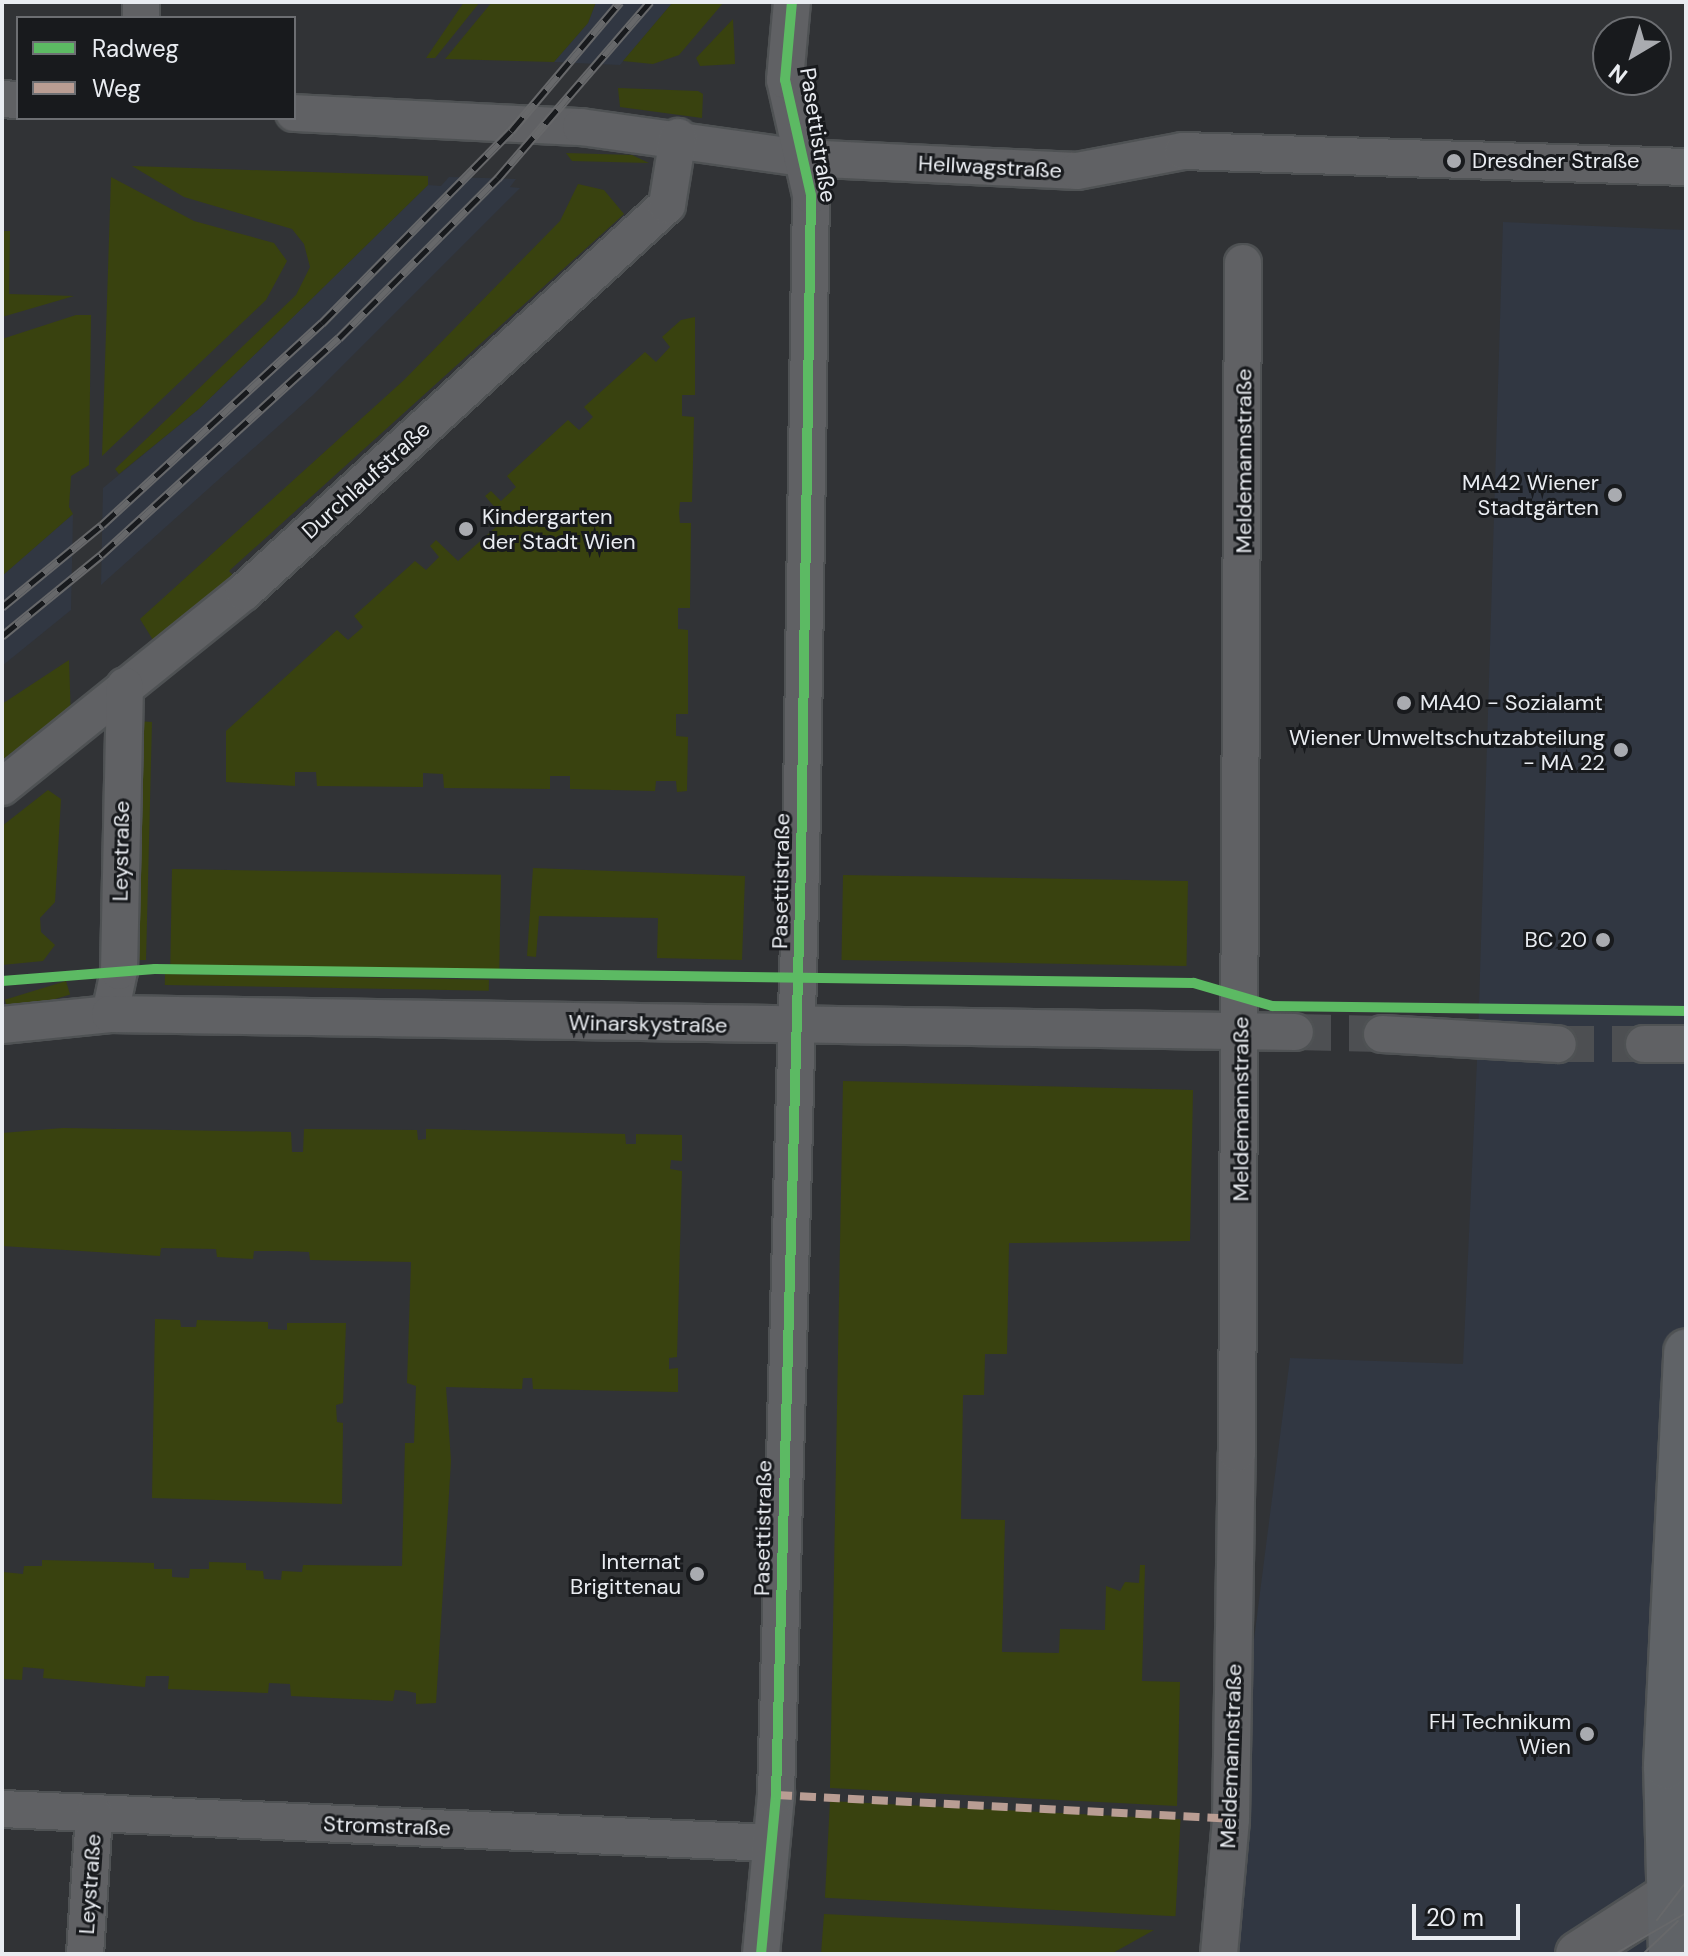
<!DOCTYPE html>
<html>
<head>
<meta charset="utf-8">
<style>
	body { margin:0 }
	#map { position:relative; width:1688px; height:1956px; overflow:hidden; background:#313336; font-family:"DM Sans",sans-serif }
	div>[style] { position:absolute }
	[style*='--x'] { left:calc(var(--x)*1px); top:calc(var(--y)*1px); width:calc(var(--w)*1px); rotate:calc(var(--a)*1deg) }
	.built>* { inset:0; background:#313742 }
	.green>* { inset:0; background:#39420f; transform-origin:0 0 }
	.minor-tunnel>* { height:36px; margin-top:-18px; transform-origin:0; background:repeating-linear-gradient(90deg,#4d4f52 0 36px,transparent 0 54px) }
	.roads { filter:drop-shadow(2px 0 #4f5254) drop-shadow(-2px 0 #4f5254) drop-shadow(0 2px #4f5254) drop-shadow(0 -2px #4f5254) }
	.minor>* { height:36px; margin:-18px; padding:0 18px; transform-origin:18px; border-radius:18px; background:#606164 }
	.tertiary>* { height:44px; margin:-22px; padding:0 22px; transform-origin:22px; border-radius:22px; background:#606164 }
	.secondary>* { height:44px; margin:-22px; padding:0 22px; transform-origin:22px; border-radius:22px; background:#606367 }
	.tram>* { height:2px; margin:-1px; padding:0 1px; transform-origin:1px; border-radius:1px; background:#67686a }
	.rail>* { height:9px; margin-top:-4.5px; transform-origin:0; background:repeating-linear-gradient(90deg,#181a1d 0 18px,#67686a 0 36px); box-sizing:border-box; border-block:2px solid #67686a }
	.quiet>* { height:8px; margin-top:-4px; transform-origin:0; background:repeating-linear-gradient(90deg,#b99d93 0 16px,transparent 0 24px) }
	.cycleway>* { height:10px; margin:-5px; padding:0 5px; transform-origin:5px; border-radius:5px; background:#5cba63 }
	.dots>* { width:22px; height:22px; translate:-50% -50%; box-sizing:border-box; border:4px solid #181a1d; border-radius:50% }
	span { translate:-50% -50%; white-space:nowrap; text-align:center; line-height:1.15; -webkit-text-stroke:6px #181a1d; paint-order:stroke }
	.street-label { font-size:22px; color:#e9ecf1 }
	.poi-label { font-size:22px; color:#e9ecf1 }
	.left { translate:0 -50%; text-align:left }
	.right { translate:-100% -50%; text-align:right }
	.frame { position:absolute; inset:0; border:4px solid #e9ecf1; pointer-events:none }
	.legend { position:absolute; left:16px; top:16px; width:280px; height:104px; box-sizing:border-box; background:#181a1d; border:2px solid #6c6e72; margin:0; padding:10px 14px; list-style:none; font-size:24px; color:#e9ecf1 }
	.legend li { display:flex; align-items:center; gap:16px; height:40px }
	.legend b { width:40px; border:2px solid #6c6e72 }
	.north { position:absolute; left:1592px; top:16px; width:80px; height:80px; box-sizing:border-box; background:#181a1d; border:2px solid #6c6e72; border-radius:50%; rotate:218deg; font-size:22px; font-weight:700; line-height:32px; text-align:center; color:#e9ecf1 }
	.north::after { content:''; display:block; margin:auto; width:28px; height:36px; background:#a9abb0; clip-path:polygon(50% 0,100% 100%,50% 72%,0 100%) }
	.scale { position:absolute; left:1412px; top:1904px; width:108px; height:36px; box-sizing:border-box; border:4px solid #e9ecf1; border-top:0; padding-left:10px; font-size:24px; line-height:28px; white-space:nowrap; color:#e9ecf1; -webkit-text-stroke:6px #181a1d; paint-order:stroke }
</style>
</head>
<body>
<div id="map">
	<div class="built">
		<div style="clip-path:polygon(596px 2px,673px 2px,620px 65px,554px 62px,588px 23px)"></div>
		<div style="clip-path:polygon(449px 177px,516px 179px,510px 187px,520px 188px,313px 395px,101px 585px,103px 488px,200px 408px,428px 185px,441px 186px)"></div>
		<div style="clip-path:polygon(1503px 222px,1686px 230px,1686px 1954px,1219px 1954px,1231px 1819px,1290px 1358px,1463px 1364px,1478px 1039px)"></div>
		<div style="clip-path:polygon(73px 514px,71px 610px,2px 666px,2px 576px)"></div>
	</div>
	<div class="green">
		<div style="clip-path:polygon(464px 2px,480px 2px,435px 58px,426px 58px)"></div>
		<div style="clip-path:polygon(492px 2px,596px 2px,588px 23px,554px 62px,445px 59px)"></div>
		<div style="clip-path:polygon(673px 2px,724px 2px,679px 55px,653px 64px,623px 61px)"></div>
		<div style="clip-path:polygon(733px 19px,735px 64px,700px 66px,696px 58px)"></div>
		<div style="clip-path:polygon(618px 88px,698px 91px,703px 94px,702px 118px,620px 107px)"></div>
		<div style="clip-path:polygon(566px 153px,632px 155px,649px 163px,572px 161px)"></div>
		<div style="clip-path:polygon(132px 166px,428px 176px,428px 185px,200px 408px,119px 474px,115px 469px,296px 295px,310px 267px,304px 244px,292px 229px,184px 197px)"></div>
		<div style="clip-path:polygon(111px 177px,194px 221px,274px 243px,287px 261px,266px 300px,102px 456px)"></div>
		<div style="clip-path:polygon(578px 184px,604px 190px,624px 214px,229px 571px,236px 578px,158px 648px,140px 619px,404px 380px,560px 221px)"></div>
		<div style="clip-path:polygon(2px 231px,10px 231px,9px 294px,74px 296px,2px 317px)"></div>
		<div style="clip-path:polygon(76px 315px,91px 315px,89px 465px,71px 476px,69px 507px,73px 514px,2px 576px,2px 339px)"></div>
		<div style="clip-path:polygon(695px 317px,695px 395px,682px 395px,682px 416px,694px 417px,692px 502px,680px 502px,679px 513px,680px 523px,691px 523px,690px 608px,678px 608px,678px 629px,688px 630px,688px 714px,676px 714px,676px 736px,688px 737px,687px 791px,677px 792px,676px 781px,656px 781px,655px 791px,570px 789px,570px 776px,550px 776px,550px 789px,444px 788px,443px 774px,423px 773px,423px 787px,317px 786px,316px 772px,295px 772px,295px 786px,226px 782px,226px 731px,337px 630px,348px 640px,363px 627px,354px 616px,415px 561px,426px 570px,439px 557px,430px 546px,436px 540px,458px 561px,505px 519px,485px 496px,491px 491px,501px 501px,516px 487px,507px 476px,568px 420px,579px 430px,593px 417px,584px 407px,645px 352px,656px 362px,670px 347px,662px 337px,681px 320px)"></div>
		<div style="clip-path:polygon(69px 660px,71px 719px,21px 759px,14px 751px,2px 760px,2px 704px)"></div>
		<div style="clip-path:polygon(137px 721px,152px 722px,146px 960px,134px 960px)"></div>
		<div style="clip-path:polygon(48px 790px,61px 799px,55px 902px,40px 918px,41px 932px,55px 945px,43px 961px,2px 965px,2px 826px)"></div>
		<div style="clip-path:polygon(533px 868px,745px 876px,742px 960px,657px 958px,658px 918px,539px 916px,536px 957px,527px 956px)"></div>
		<div style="left:172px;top:869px;width:329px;height:96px;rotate:1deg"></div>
		<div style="left:843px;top:875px;width:345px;height:85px;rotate:1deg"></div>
		<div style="left:165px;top:974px;width:324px;height:11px;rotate:1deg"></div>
		<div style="left:66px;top:981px;width:14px;height:64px;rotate:73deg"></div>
		<div style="clip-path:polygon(843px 1081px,1193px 1090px,1190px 1241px,1009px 1243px,1007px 1354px,985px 1354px,984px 1395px,963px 1395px,961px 1519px,1005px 1520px,1002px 1652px,1059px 1653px,1060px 1629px,1105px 1630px,1106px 1586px,1120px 1591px,1125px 1582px,1139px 1583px,1140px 1565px,1145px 1565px,1142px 1681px,1180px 1682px,1177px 1806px,830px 1788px)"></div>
		<div style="clip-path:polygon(63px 1128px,291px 1132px,292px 1152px,303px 1152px,304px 1129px,417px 1130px,418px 1140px,426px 1139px,426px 1129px,625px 1134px,626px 1144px,636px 1144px,636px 1134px,682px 1135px,682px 1161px,671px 1160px,670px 1169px,682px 1171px,677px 1357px,669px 1358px,669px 1369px,678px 1368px,678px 1392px,533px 1389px,532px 1378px,523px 1378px,522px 1389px,446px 1387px,451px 1461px,436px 1703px,416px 1704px,416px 1693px,407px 1691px,395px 1690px,393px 1701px,291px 1696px,290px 1684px,269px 1683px,268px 1693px,168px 1689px,169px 1676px,146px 1676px,145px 1687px,43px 1678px,44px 1669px,23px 1667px,22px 1680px,2px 1679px,2px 1564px,3px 1572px,23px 1574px,24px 1566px,42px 1566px,42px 1560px,154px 1563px,154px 1569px,172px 1569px,172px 1577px,189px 1578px,190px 1569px,209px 1569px,209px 1562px,246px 1563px,246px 1570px,263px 1571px,264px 1579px,281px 1580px,282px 1571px,302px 1572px,303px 1565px,402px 1566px,405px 1443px,414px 1443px,416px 1386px,407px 1383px,411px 1262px,310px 1260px,309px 1252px,287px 1251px,254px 1251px,253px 1259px,217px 1257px,216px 1249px,161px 1248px,160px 1256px,2px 1246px,2px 1133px)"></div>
		<div style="clip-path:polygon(155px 1319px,180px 1320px,181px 1327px,196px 1327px,197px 1320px,268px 1322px,268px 1329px,287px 1330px,287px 1323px,346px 1323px,343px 1403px,336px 1405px,337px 1422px,343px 1423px,342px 1504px,152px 1498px)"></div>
		<div style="left:830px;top:1801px;width:351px;height:97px;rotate:3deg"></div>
		<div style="clip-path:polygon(824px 1914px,1154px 1930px,1111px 1954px,821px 1954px)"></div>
	</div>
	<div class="minor-tunnel">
		<div style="--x:1295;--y:1032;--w:87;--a:1.3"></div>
		<div style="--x:1558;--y:1044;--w:86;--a:0"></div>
	</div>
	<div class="roads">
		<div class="minor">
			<div style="--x:141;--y:18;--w:16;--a:-90"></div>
			<div style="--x:2;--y:99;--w:16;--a:4"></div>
			<div style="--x:294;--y:113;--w:287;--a:2.8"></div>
			<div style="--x:581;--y:127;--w:223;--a:8"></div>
			<div style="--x:802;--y:158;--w:275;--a:2.7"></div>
			<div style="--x:1077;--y:171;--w:108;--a:-10.7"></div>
			<div style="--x:1183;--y:151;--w:503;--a:1.82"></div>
			<div style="--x:2;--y:787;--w:311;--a:-38.9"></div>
			<div style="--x:244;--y:592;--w:573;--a:-42.46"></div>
			<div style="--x:667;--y:205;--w:69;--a:-80.8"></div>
			<div style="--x:110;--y:1014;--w:44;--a:-78.2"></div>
			<div style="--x:119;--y:971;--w:285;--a:-88.8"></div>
			<div style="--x:2;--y:1025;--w:109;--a:-5.8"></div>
			<div style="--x:110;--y:1014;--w:1185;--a:0.87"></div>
			<div style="--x:1382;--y:1034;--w:176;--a:3.3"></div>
			<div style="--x:1644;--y:1044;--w:42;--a:0"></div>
			<div style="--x:2;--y:1809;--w:770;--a:2.53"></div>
			<div style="--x:85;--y:1954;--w:140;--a:-86.3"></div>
			<div style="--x:761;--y:1954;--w:160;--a:-84.6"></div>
			<div style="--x:776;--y:1795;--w:928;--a:-88.46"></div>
			<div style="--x:801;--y:867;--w:672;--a:-89.15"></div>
			<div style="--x:811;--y:195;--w:118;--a:-102.7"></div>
			<div style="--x:785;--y:80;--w:78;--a:-84.9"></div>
			<div style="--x:1219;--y:1954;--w:136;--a:-84.9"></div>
			<div style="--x:1231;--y:1819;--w:366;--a:-89.1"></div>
			<div style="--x:1237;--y:1453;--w:1190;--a:-89.71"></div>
		</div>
		<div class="tertiary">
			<div style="--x:1578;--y:1954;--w:105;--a:-32.9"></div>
		</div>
		<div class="secondary">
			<div style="--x:1671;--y:1954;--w:188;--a:-91.5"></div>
			<div style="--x:1666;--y:1766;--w:415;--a:-87.2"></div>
		</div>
	</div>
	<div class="tram">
		<div style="--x:1657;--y:1920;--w:48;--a:-52.7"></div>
		<div style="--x:1615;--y:1954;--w:82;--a:-30"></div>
		<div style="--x:1643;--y:1954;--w:48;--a:-43.3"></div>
	</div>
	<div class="rail">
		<div style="--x:2;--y:607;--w:129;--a:-39.4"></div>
		<div style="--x:102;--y:525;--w:299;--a:-42.6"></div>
		<div style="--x:322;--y:323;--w:269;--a:-45.5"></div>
		<div style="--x:511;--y:131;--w:169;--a:-49.8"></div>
		<div style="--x:2;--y:636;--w:128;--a:-39.3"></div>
		<div style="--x:101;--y:555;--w:322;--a:-42.4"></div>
		<div style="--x:339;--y:338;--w:226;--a:-45.2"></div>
		<div style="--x:498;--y:178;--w:233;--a:-49.2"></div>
	</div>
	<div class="quiet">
		<div style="--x:776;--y:1795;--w:456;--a:3"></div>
	</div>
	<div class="cycleway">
		<div style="--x:2;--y:981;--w:153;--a:-4.5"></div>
		<div style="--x:155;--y:969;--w:1039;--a:0.77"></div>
		<div style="--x:1194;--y:983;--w:81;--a:16.4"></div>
		<div style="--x:1272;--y:1006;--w:414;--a:0.7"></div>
		<div style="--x:761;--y:1954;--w:160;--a:-84.6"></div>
		<div style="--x:776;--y:1795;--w:928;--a:-88.46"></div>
		<div style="--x:801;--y:867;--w:672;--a:-89.15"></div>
		<div style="--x:811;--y:195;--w:118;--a:-102.7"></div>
		<div style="--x:785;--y:80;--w:78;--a:-84.9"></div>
	</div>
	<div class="dots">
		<div style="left:1454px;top:161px;background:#a9abb0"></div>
		<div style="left:1615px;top:495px;background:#a9abb0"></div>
		<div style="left:466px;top:529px;background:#a9abb0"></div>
		<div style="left:1404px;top:703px;background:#a9abb0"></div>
		<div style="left:1621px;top:750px;background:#a9abb0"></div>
		<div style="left:1603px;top:940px;background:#a9abb0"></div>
		<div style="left:697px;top:1574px;background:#a9abb0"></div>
		<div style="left:1587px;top:1734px;background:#a9abb0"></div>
	</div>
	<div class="street-label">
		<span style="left:818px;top:135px;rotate:81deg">Pasettistraße</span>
		<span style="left:990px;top:167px;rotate:3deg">Hellwagstraße</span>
		<span style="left:1244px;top:461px;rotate:-90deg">Meldemannstraße</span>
		<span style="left:366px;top:480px;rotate:-42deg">Durchlaufstraße</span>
		<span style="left:121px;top:851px;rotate:-89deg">Leystraße</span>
		<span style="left:781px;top:881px;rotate:-89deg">Pasettistraße</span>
		<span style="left:648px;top:1024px;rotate:1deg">Winarskystraße</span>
		<span style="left:1241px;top:1109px;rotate:-90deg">Meldemannstraße</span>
		<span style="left:763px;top:1528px;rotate:-89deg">Pasettistraße</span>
		<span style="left:1231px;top:1756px;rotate:-88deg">Meldemannstraße</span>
		<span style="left:387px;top:1826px;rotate:2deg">Stromstraße</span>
		<span style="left:90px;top:1884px;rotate:-86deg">Leystraße</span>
	</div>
	<div class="poi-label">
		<span class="left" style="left:1472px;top:161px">Dresdner Straße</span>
		<span class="right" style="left:1599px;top:495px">MA42 Wiener<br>Stadtgärten</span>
		<span class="left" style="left:482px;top:529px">Kindergarten<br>der Stadt Wien</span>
		<span class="left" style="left:1420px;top:703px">MA40 - Sozialamt</span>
		<span class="right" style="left:1605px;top:750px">Wiener Umweltschutzabteilung<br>- MA 22</span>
		<span class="right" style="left:1587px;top:940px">BC 20</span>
		<span class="right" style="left:681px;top:1574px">Internat<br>Brigittenau</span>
		<span class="right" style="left:1571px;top:1734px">FH Technikum<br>Wien</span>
	</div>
	<div class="frame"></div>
	<ul class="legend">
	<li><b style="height:10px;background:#5cba63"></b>Radweg</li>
	<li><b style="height:10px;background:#b99d93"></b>Weg</li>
	</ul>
	<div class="north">N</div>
	<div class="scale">20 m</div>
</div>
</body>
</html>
